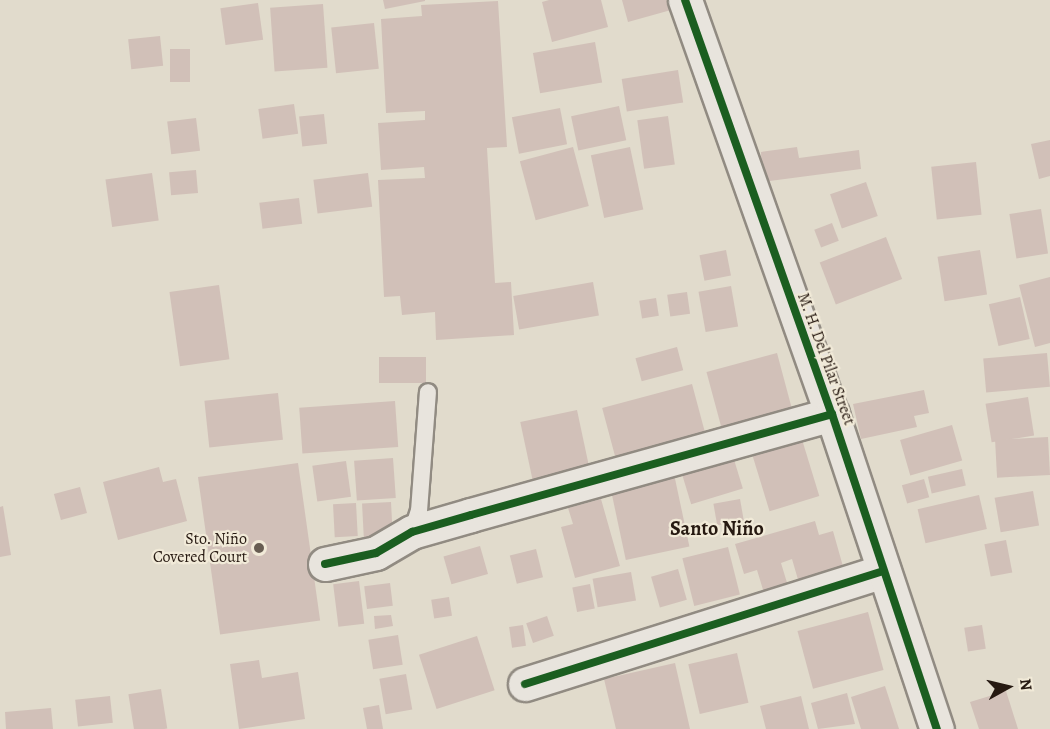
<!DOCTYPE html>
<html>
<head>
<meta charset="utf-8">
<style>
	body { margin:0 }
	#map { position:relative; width:1050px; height:729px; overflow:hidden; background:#e1dbcc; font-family:Alegreya,serif }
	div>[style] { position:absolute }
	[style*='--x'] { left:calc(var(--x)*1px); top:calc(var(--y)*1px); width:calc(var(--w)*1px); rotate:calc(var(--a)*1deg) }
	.building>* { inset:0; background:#d1c0b8; transform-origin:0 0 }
	.roads { filter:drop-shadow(2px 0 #918b82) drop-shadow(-2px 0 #918b82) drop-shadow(0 2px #918b82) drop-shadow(0 -2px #918b82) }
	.lane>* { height:16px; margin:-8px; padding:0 8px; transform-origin:8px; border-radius:8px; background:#e8e4dd }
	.street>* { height:33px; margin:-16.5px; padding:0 16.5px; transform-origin:16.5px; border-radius:16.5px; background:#e8e4dd }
	.secondary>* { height:33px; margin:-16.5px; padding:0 16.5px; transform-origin:16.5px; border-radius:16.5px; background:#e8e4dd }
	.cycleway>* { height:8px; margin:-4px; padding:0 4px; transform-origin:4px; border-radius:4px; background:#1b5e20 }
	.dots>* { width:16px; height:16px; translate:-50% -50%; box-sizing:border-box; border:3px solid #f1ead8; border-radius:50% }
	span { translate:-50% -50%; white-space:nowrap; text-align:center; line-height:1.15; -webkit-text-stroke:4.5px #f1ead8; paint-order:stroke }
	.street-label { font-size:16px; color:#261911 }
	.poi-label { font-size:16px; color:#261911 }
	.right { translate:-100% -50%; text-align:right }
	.quarter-label { font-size:20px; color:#261911; font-weight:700 }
	.north { position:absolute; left:978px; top:657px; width:60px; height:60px; -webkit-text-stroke:4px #f1ead8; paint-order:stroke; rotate:82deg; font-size:16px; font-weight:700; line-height:24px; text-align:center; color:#261911 }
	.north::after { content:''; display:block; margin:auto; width:21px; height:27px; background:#261911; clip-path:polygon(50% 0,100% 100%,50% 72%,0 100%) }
</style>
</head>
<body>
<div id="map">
	<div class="building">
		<div style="clip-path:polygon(383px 0,425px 0,425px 1px,385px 9px)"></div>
		<div style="clip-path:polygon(549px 0,601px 0,608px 27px,552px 42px,542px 2px)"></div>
		<div style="clip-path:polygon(622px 0,668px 0,671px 10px,628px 22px)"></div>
		<div style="clip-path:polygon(498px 1px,507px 147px,487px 148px,495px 283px,511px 282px,514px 335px,436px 340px,435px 312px,402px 315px,400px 296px,384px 297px,378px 180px,425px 178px,424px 167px,381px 170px,378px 123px,425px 120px,425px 111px,386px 113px,381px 19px,422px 16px,421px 5px)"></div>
		<div style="left:258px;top:3px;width:37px;height:38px;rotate:82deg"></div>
		<div style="left:323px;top:4px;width:64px;height:53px;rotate:86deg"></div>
		<div style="left:374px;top:23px;width:46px;height:43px;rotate:84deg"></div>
		<div style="left:160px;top:36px;width:30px;height:32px;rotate:84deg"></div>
		<div style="left:595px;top:42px;width:41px;height:63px;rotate:80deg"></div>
		<div style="left:170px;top:49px;width:20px;height:33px"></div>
		<div style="left:678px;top:70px;width:33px;height:57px;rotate:81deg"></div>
		<div style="left:294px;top:104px;width:30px;height:36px;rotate:82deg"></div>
		<div style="left:619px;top:106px;width:35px;height:49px;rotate:78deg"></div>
		<div style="left:560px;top:108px;width:37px;height:49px;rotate:79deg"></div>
		<div style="left:324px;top:114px;width:30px;height:25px;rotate:84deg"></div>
		<div style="left:668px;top:116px;width:49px;height:31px;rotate:82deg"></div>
		<div style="left:196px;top:118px;width:33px;height:29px;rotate:83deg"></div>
		<div style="clip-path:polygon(1050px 140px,1050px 176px,1039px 179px,1031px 144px)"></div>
		<div style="left:573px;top:147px;width:61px;height:55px;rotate:75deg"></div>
		<div style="left:630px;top:147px;width:64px;height:40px;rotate:78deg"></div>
		<div style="clip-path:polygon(797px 147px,799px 158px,859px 150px,861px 169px,762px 182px,761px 152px)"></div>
		<div style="left:976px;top:162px;width:53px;height:45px;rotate:84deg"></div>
		<div style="left:196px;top:170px;width:23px;height:27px;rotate:85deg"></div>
		<div style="left:152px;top:173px;width:48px;height:47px;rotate:82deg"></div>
		<div style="left:368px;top:173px;width:34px;height:55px;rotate:83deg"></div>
		<div style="left:866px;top:182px;width:36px;height:38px;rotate:71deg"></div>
		<div style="left:299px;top:198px;width:26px;height:40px;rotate:83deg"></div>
		<div style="left:1041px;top:209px;width:45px;height:32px;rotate:81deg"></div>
		<div style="left:832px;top:223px;width:19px;height:19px;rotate:69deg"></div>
		<div style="left:886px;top:237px;width:45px;height:71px;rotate:69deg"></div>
		<div style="left:726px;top:250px;width:26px;height:27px;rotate:79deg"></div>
		<div style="left:980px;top:250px;width:45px;height:43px;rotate:81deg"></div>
		<div style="clip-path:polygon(1050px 277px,1050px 343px,1035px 347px,1019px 285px)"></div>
		<div style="left:593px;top:282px;width:34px;height:81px;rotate:80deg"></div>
		<div style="left:219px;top:285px;width:75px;height:50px;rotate:82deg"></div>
		<div style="left:731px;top:286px;width:41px;height:33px;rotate:80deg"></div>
		<div style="left:687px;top:292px;width:22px;height:20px;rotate:82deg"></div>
		<div style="left:1020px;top:297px;width:43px;height:32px;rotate:77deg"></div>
		<div style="left:656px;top:298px;width:18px;height:17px;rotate:81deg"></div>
		<div style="left:677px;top:347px;width:24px;height:43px;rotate:75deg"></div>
		<div style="left:777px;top:353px;width:61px;height:73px;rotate:75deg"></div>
		<div style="left:1047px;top:353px;width:34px;height:64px;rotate:85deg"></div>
		<div style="left:379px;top:357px;width:47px;height:26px"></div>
		<div style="left:692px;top:384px;width:51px;height:93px;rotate:75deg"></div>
		<div style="clip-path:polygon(924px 390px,929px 413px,914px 416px,917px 427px,861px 439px,853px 404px)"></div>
		<div style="left:278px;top:393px;width:47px;height:74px;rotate:84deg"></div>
		<div style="left:1028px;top:397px;width:39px;height:43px;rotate:81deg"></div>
		<div style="left:395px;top:401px;width:46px;height:96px;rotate:86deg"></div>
		<div style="left:577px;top:410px;width:66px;height:58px;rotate:78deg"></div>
		<div style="left:952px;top:425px;width:37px;height:54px;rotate:74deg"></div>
		<div style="left:800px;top:433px;width:66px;height:52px;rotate:73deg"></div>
		<div style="left:1048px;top:437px;width:38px;height:53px;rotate:87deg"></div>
		<div style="left:732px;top:453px;width:37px;height:54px;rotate:73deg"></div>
		<div style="left:393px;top:458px;width:40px;height:39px;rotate:86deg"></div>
		<div style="left:346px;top:461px;width:36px;height:34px;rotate:82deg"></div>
		<div style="left:298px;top:463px;width:159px;height:101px;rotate:82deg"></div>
		<div style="clip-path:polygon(159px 467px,163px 482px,176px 479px,187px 521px,118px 540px,103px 482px)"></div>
		<div style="left:962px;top:469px;width:17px;height:35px;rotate:77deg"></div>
		<div style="left:674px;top:474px;width:74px;height:65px;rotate:78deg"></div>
		<div style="left:924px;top:479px;width:19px;height:23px;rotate:74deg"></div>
		<div style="left:80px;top:487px;width:27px;height:27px;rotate:75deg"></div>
		<div style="left:1033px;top:491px;width:35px;height:39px;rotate:80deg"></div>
		<div style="left:979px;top:495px;width:35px;height:63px;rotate:77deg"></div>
		<div style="clip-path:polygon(601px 499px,620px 566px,575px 578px,561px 527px,573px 524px,568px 508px)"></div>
		<div style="left:740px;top:499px;width:22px;height:27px;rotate:80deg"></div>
		<div style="left:391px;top:502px;width:36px;height:29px;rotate:87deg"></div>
		<div style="left:356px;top:503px;width:33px;height:23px;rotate:87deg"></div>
		<div style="clip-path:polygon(3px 506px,11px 555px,0 557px,0 507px)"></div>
		<div style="clip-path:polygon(815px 521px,819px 535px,833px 531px,844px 570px,799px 583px,792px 559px,781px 563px,788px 586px,764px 593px,757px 570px,744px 574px,735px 544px)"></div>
		<div style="left:1006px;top:540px;width:33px;height:22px;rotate:79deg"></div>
		<div style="left:480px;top:546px;width:29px;height:38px;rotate:74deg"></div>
		<div style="left:728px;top:547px;width:49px;height:47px;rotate:76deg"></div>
		<div style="left:536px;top:549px;width:29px;height:27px;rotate:76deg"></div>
		<div style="left:678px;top:569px;width:32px;height:28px;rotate:74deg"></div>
		<div style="left:631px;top:572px;width:29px;height:39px;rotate:80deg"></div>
		<div style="left:359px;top:581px;width:43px;height:26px;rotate:83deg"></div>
		<div style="left:390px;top:583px;width:23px;height:26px;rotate:83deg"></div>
		<div style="left:590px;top:584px;width:25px;height:18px;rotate:79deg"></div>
		<div style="left:449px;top:597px;width:19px;height:18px;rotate:81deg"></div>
		<div style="left:868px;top:612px;width:60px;height:73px;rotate:75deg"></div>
		<div style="clip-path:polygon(391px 615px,393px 626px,375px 629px,374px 616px)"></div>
		<div style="left:547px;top:616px;width:21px;height:22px;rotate:71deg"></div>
		<div style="left:523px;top:625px;width:21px;height:14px;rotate:82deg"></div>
		<div style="left:982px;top:625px;width:24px;height:18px;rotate:81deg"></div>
		<div style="left:398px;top:635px;width:30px;height:30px;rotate:81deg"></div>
		<div style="left:477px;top:636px;width:57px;height:61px;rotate:72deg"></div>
		<div style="left:737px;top:653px;width:51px;height:50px;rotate:77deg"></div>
		<div style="clip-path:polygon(259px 660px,262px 678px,298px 672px,305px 719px,239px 729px,230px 664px)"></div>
		<div style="clip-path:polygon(675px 663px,690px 729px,616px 729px,604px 679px)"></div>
		<div style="left:406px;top:674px;width:36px;height:27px;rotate:80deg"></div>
		<div style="clip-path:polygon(885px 686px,899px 729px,861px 729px,851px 697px)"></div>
		<div style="left:161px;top:689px;width:40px;height:33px;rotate:81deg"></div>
		<div style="clip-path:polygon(1006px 691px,1018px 729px,979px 729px,970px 702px)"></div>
		<div style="clip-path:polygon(847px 693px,855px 724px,818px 729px,811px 703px)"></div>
		<div style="left:110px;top:696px;width:27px;height:35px;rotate:84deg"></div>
		<div style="clip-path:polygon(801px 696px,809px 729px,766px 729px,760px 706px)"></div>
		<div style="clip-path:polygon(379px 705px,383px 729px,367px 729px,363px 708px)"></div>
		<div style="clip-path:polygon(51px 708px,53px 729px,6px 729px,5px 712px)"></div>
	</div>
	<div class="roads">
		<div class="lane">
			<div style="--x:412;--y:532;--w:22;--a:-72"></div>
			<div style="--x:419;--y:511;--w:119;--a:-85.7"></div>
		</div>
		<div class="street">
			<div style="--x:325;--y:564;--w:52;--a:-12.2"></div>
			<div style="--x:376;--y:553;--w:42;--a:-30.3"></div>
			<div style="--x:412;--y:532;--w:61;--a:-16.1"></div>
			<div style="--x:471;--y:515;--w:375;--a:-15.6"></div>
			<div style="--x:525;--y:684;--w:376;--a:-17.5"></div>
		</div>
		<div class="secondary">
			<div style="--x:685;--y:0;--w:439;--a:70.5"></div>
			<div style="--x:832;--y:414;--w:332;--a:71.6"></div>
		</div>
	</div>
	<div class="cycleway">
		<div style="--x:685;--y:0;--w:439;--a:70.5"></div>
		<div style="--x:832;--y:414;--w:332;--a:71.6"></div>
		<div style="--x:325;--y:564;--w:52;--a:-12.2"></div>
		<div style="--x:376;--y:553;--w:42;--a:-30.3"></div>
		<div style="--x:412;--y:532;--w:61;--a:-16.1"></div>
		<div style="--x:471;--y:515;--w:375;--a:-15.6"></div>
		<div style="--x:525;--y:684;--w:376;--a:-17.5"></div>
	</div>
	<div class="dots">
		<div style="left:259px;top:548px;background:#675d52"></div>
	</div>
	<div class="street-label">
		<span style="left:826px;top:359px;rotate:70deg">M. H. Del Pilar Street</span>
	</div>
	<div class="poi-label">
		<span class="right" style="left:247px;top:548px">Sto. Niño<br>Covered Court</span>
	</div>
	<div class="quarter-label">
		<span style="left:717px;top:528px">Santo Niño</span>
	</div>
	<div class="north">N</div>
</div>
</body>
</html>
